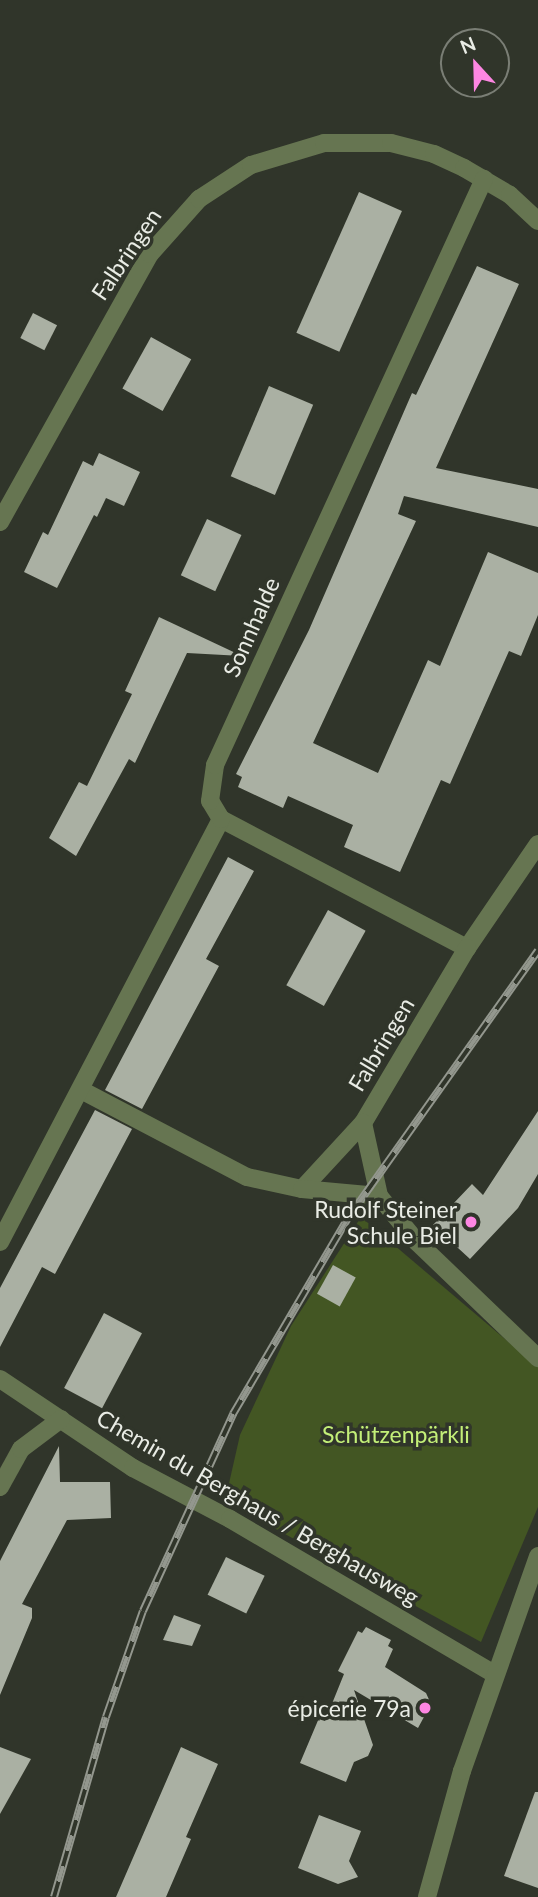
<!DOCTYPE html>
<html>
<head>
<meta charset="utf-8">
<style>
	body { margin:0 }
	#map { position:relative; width:538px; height:1897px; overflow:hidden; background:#30352a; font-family:Lato,sans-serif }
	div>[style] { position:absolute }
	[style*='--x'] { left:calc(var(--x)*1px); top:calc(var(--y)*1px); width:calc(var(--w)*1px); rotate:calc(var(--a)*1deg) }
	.green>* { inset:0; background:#435623 }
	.building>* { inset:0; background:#aab0a3; transform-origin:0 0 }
	.minor>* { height:18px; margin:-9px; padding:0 9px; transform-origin:9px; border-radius:9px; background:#667551 }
	.rail>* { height:8px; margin-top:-4px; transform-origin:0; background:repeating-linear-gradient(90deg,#30352a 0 16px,#93978e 0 32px); box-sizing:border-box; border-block:2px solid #93978e }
	.dots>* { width:19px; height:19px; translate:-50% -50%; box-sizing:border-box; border:4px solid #30352a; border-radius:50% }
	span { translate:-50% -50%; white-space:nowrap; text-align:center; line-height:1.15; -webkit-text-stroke:7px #30352a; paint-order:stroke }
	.street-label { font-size:23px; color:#e9ece5 }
	.poi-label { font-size:23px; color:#e9ece5 }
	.right { translate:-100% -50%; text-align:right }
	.park-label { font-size:23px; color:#c3ef78 }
	.north { position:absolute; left:440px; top:28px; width:70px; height:70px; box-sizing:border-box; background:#30352a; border:2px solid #7a7e75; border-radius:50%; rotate:338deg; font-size:19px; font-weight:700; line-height:28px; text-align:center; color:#e9ece5 }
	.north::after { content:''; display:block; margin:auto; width:24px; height:32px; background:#fd86e2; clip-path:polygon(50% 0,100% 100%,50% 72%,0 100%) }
</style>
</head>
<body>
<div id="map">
	<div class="green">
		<div style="clip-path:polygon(361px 1217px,538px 1367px,538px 1507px,481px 1642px,225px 1501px,240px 1435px,291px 1326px)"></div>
	</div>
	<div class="building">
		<div style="left:359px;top:192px;width:47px;height:154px;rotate:24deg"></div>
		<div style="clip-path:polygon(477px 266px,519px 284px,436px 468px,538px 489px,538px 527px,404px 496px,398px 514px,416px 521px,313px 743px,378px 773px,428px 660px,440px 666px,488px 552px,538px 573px,538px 615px,521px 656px,509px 651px,450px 784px,441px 780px,400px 872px,344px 847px,353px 825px,288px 796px,283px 808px,238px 787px,242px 777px,236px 774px,309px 630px,412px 393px,416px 395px)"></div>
		<div style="left:33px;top:313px;width:27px;height:28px;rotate:27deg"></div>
		<div style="left:151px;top:337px;width:46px;height:59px;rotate:29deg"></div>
		<div style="left:269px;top:386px;width:48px;height:98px;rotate:23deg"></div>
		<div style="clip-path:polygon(99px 453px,140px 472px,124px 506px,106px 498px,97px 517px,94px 515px,57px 588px,24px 572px,43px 532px,48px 535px,83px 461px,93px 466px)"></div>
		<div style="left:207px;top:519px;width:38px;height:62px;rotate:25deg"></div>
		<div style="clip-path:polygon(159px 617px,242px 656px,187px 653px,135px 763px,129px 759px,76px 856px,49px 838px,79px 782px,87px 786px,132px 694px,125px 691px)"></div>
		<div style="clip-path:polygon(228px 857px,254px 871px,206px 959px,219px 966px,142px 1109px,105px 1090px)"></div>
		<div style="left:328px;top:910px;width:43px;height:86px;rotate:29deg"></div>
		<div style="clip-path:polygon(95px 1110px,132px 1129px,55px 1274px,42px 1267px,0 1347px,0 1288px)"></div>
		<div style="clip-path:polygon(538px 1111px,538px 1174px,518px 1208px,470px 1259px,433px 1225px,472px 1184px,483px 1195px)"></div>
		<div style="left:333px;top:1265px;width:26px;height:33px;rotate:29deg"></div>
		<div style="left:104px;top:1313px;width:43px;height:85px;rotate:28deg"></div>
		<div style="clip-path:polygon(59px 1446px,60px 1482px,110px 1482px,111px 1518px,67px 1520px,22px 1604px,32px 1608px,32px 1618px,0 1695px,0 1561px)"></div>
		<div style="left:226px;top:1557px;width:43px;height:42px;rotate:26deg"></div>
		<div style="clip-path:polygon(174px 1615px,201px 1625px,192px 1646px,163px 1640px)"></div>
		<div style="clip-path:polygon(366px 1627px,391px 1640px,388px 1646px,393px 1649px,385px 1667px,426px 1693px,431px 1704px,418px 1728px,354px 1690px,373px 1745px,368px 1756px,354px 1762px,346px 1782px,300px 1763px,319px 1718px,325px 1721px,344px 1674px,338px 1671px,358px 1631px,362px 1633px)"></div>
		<div style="clip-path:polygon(0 1747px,31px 1759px,0 1814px)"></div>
		<div style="clip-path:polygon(181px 1747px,218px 1764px,186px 1837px,191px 1839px,166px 1897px,116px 1897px)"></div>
		<div style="clip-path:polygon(535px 1792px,538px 1792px,538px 1888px,504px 1876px)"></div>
		<div style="clip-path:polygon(319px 1815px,361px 1831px,349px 1861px,358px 1877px,338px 1884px,298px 1868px)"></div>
	</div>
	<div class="minor">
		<div style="--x:0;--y:522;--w:307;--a:-60.8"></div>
		<div style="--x:150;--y:254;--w:74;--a:-48.3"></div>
		<div style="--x:199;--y:199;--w:62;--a:-33.2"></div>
		<div style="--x:251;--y:165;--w:76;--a:-16.8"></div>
		<div style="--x:324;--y:143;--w:67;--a:0"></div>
		<div style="--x:391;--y:143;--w:44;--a:14.3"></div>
		<div style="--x:434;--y:154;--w:33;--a:25"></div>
		<div style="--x:464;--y:168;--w:53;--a:30.4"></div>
		<div style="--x:510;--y:195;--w:38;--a:43"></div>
		<div style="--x:221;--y:819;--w:278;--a:27.7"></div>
		<div style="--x:538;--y:844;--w:126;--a:124.3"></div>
		<div style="--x:467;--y:948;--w:204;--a:120.7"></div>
		<div style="--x:363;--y:1123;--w:75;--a:77.6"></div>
		<div style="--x:379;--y:1196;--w:60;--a:50.4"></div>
		<div style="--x:417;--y:1242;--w:168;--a:43.8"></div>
		<div style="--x:83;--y:1091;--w:185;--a:27.7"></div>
		<div style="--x:247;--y:1177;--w:56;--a:12.3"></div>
		<div style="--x:302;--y:1189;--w:90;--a:-47.3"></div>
		<div style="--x:302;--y:1189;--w:77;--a:5.2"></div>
		<div style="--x:0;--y:1242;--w:477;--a:-62.4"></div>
		<div style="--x:221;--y:819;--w:21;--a:-121"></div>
		<div style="--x:210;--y:801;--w:36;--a:-82"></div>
		<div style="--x:215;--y:765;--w:645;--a:-65.34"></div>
		<div style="--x:0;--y:1379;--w:160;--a:33.8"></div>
		<div style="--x:133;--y:1468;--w:110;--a:27.7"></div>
		<div style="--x:230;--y:1519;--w:306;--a:30.4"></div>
		<div style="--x:0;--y:1487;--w:43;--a:-61.1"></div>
		<div style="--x:21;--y:1449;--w:50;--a:-36.9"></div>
		<div style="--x:427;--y:1897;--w:131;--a:-74.5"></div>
		<div style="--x:462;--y:1771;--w:228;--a:-70.5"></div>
	</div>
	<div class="rail">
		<div style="--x:54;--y:1897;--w:187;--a:-73.9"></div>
		<div style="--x:106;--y:1717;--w:112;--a:-70.8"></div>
		<div style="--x:143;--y:1611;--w:217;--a:-65.4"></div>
		<div style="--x:233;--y:1414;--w:227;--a:-59.6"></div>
		<div style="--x:348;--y:1218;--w:328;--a:-54.6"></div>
	</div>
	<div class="dots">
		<div style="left:471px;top:1222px;background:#fd86e2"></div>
		<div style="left:425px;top:1708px;background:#fd86e2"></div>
	</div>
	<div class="street-label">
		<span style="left:126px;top:254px;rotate:-56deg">Falbringen</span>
		<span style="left:251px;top:627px;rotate:-66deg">Sonnhalde</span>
		<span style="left:381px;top:1044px;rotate:-59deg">Falbringen</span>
		<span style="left:258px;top:1507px;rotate:30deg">Chemin du Berghaus / Berghausweg</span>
	</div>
	<div class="poi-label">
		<span class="right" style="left:457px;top:1222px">Rudolf Steiner<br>Schule Biel</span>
		<span class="right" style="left:411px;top:1708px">épicerie 79a</span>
	</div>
	<div class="park-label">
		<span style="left:396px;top:1434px">Schützenpärkli</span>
	</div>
	<div class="north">N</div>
</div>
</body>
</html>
